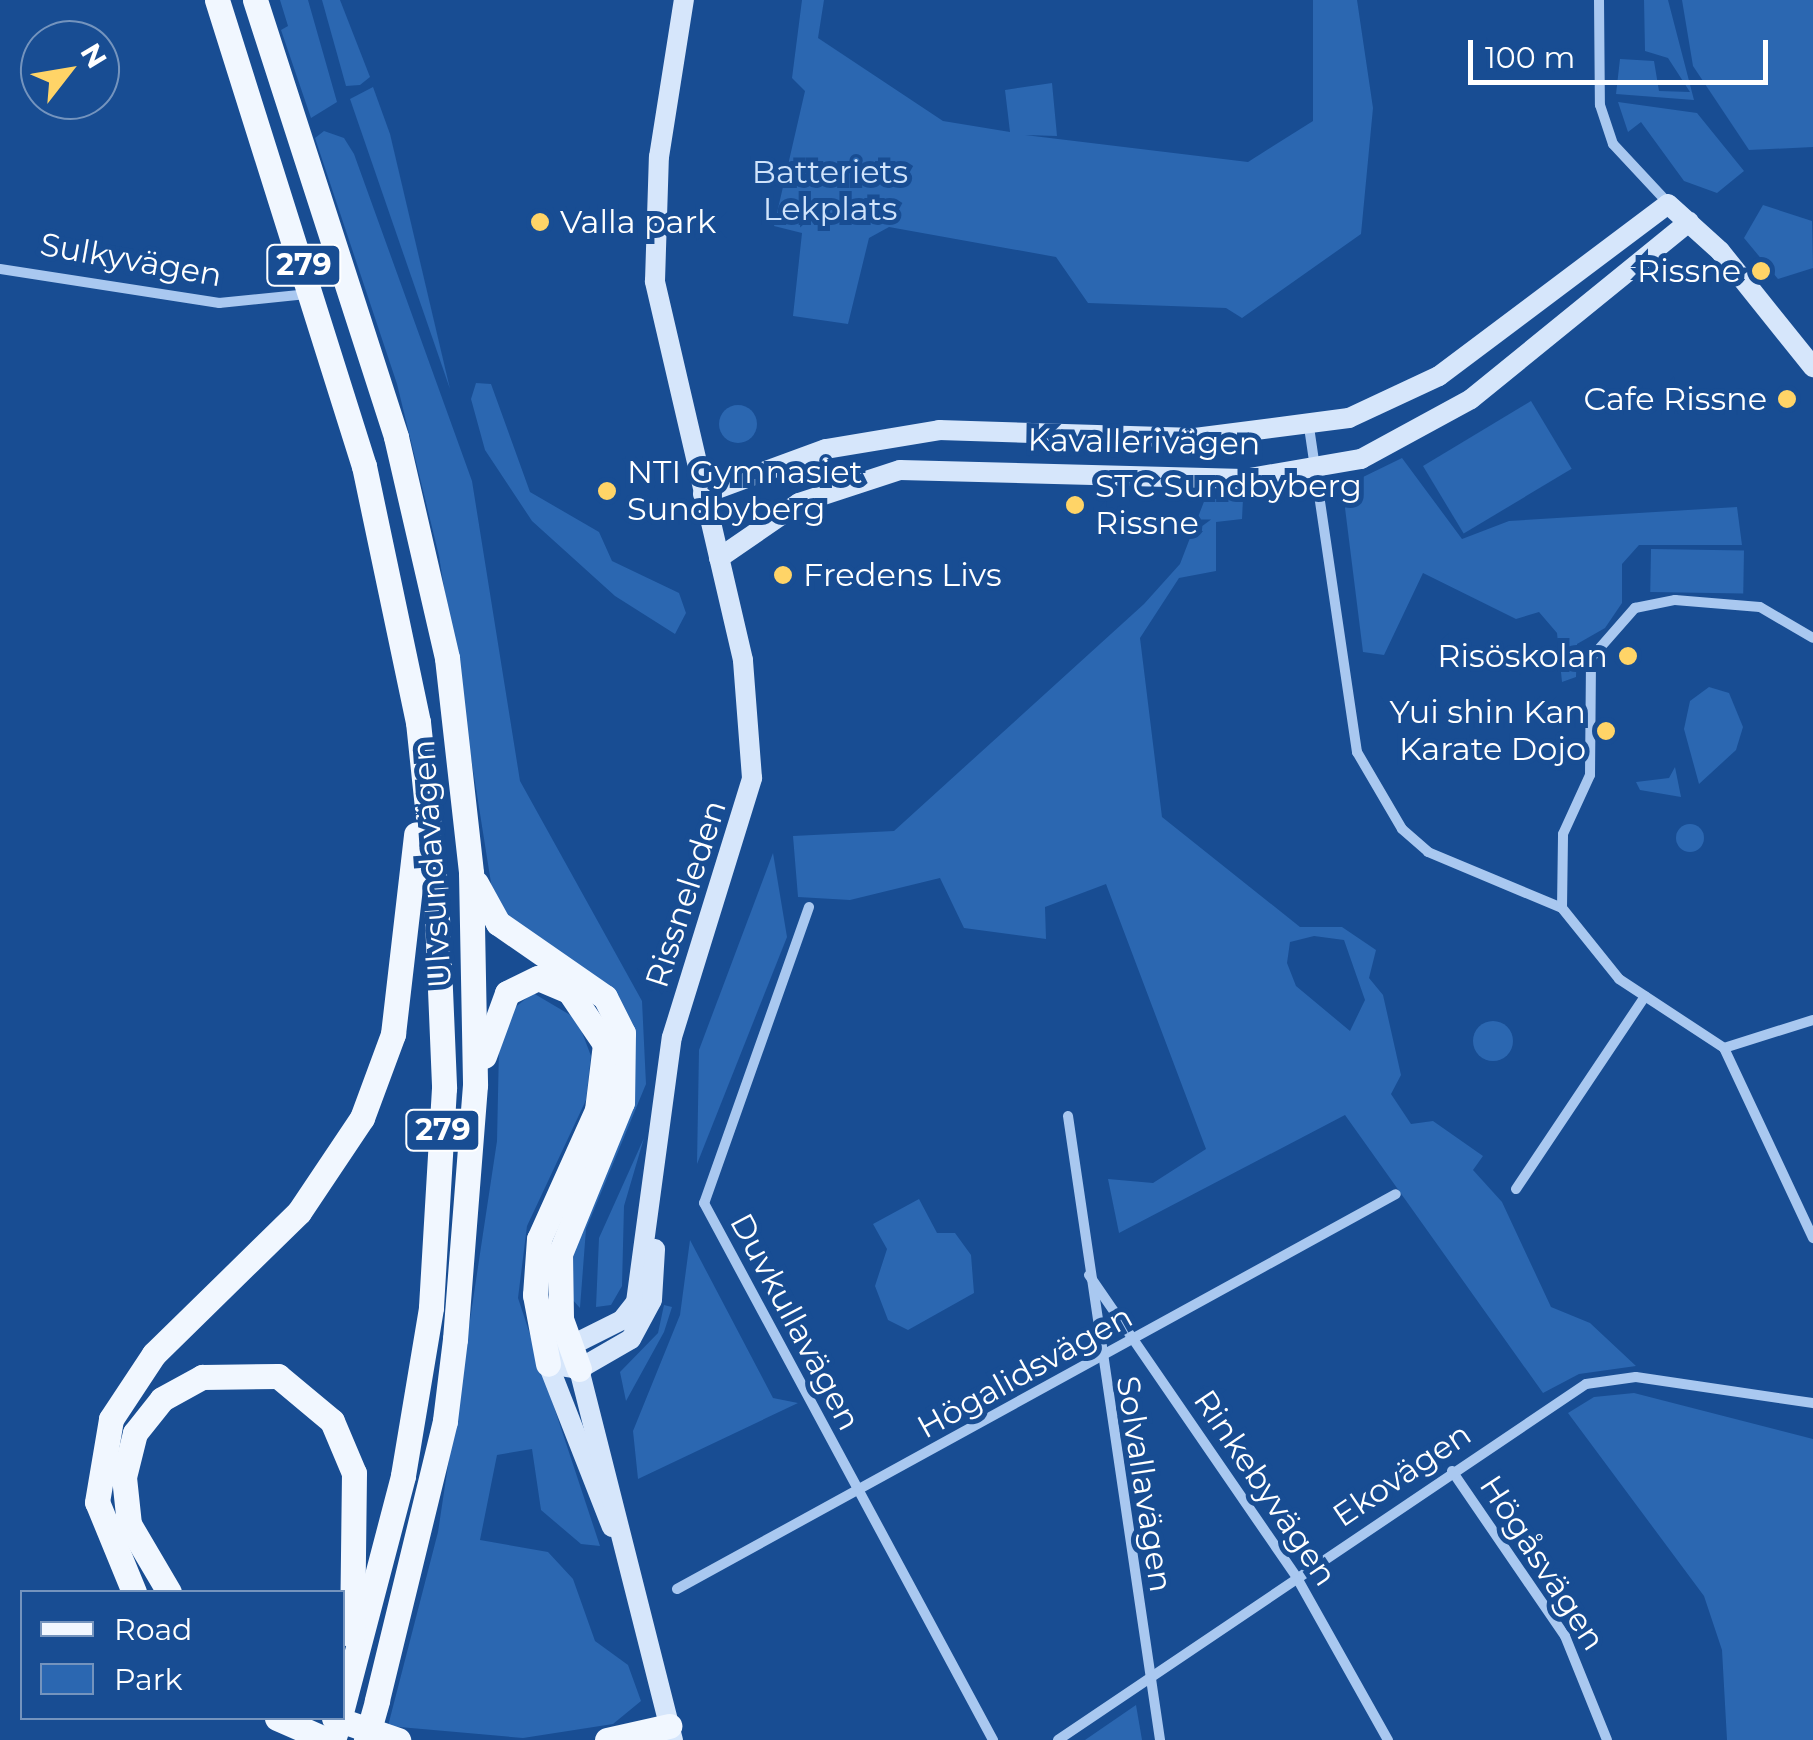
<!DOCTYPE html>
<html>
<head>
<meta charset="utf-8">
<style>
	body { margin:0 }
	#map { position:relative; width:1813px; height:1740px; overflow:hidden; background:#184d93; font-family:Montserrat,sans-serif }
	div>[style] { position:absolute }
	[style*='--x'] { left:calc(var(--x)*1px); top:calc(var(--y)*1px); width:calc(var(--w)*1px); rotate:calc(var(--a)*1deg) }
	.green>* { inset:0; background:#2b67b1; transform-origin:0 0 }
	.round { border-radius:50% }
	.street>* { height:10px; margin:-5px; padding:0 5px; transform-origin:5px; border-radius:5px; background:#a9c8f0 }
	.secondary>* { height:20px; margin:-10px; padding:0 10px; transform-origin:10px; border-radius:10px; background:#d6e6fb }
	.primary>* { height:25px; margin:-12.5px; padding:0 12.5px; transform-origin:12.5px; border-radius:12.5px; background:#f1f7ff }
	.primary-bridge>* { height:25px; margin:-12.5px; padding:0 12.5px; transform-origin:12.5px; border-radius:12.5px; background:#f1f7ff }
	.dots>* { width:28px; height:28px; translate:-50% -50%; box-sizing:border-box; border:5px solid #184d93; border-radius:50% }
	span { translate:-50% -50%; white-space:nowrap; text-align:center; line-height:1.15; -webkit-text-stroke:10px #184d93; paint-order:stroke }
	.shield-label span { padding:2px 8px; background:#184d93; border:2px solid; border-radius:8px; -webkit-text-stroke-width:0 }
	.shield-label { font-size:30px; color:#fff; font-weight:700 }
	.park-label { font-size:32px; color:#cfe3fb }
	.poi-label { font-size:32px; color:#fff }
	.left { translate:0 -50%; text-align:left }
	.right { translate:-100% -50%; text-align:right }
	.street-label { font-size:32px; color:#fff }
	.legend { position:absolute; left:20px; top:1590px; width:325px; height:130px; box-sizing:border-box; background:#184d93; border:2px solid #7494be; margin:0; padding:12px 18px; list-style:none; font-size:30px; color:#fff }
	.legend li { display:flex; align-items:center; gap:20px; height:50px }
	.legend b { width:50px; border:2px solid #7494be }
	.north { position:absolute; left:20px; top:20px; width:100px; height:100px; box-sizing:border-box; background:#184d93; border:2px solid #7494be; border-radius:50%; rotate:59deg; font-size:28px; font-weight:700; line-height:40px; text-align:center; color:#fff }
	.north::after { content:''; display:block; margin:auto; width:35px; height:45px; background:#ffd467; clip-path:polygon(50% 0,100% 100%,50% 72%,0 100%) }
	.scale { position:absolute; left:1468px; top:40px; width:300px; height:45px; box-sizing:border-box; border:5px solid #fff; border-top:0; padding-left:12px; font-size:30px; line-height:35px; white-space:nowrap; color:#fff; -webkit-text-stroke:8px #184d93; paint-order:stroke }
</style>
</head>
<body>
<div id="map">
	<div class="green">
		<div style="clip-path:polygon(280px 0,308px 0,337px 102px,311px 118px,281px 30px,288px 26px)"></div>
		<div style="clip-path:polygon(322px 0,340px 0,370px 77px,360px 85px,346px 86px)"></div>
		<div style="clip-path:polygon(802px 0,824px 0,818px 38px,943px 121px,1010px 132px,1005px 90px,1052px 83px,1057px 136px,1025px 135px,1248px 162px,1313px 121px,1313px 0,1357px 0,1373px 108px,1361px 234px,1242px 318px,1226px 308px,1088px 303px,1056px 257px,889px 227px,869px 238px,848px 324px,793px 316px,802px 233px,774px 226px,805px 91px,792px 78px)"></div>
		<div style="clip-path:polygon(1644px 0,1668px 0,1694px 100px,1616px 94px,1620px 59px,1654px 61px,1659px 91px,1690px 92px,1668px 58px,1645px 51px)"></div>
		<div style="clip-path:polygon(1813px 0,1813px 147px,1749px 150px,1693px 66px,1682px 0)"></div>
		<div style="clip-path:polygon(373px 87px,390px 134px,450px 389px,350px 99px)"></div>
		<div style="clip-path:polygon(1618px 102px,1697px 113px,1744px 171px,1717px 193px,1684px 181px,1641px 122px,1628px 132px)"></div>
		<div style="clip-path:polygon(324px 131px,344px 138px,354px 154px,472px 481px,520px 781px,642px 1001px,646px 1084px,586px 1229px,580px 1308px,571px 1298px,572px 1242px,632px 1100px,633px 1051px,610px 992px,511px 923px,492px 889px,439px 556px,397px 384px,315px 138px)"></div>
		<div style="clip-path:polygon(1763px 205px,1812px 221px,1813px 268px,1778px 279px,1744px 238px)"></div>
		<div style="clip-path:polygon(476px 383px,491px 384px,530px 492px,599px 532px,612px 561px,679px 593px,686px 613px,675px 634px,615px 596px,532px 521px,485px 450px,471px 399px)"></div>
		<div style="left:1531px;top:401px;width:79px;height:126px;rotate:59deg"></div>
		<div class="round" style="left:719px;top:405px;width:38px;height:38px"></div>
		<div style="clip-path:polygon(1402px 458px,1462px 539px,1509px 521px,1737px 507px,1742px 545px,1639px 545px,1622px 564px,1622px 603px,1605px 628px,1577px 644px,1576px 677px,1562px 682px,1557px 633px,1539px 612px,1516px 619px,1423px 573px,1384px 655px,1363px 652px,1345px 508px,1361px 478px)"></div>
		<div style="clip-path:polygon(evenodd,1205px 499px,1243px 499px,1242px 519px,1216px 522px,1216px 571px,1179px 578px,1140px 638px,1162px 817px,1300px 927px,1342px 927px,1376px 950px,1369px 978px,1383px 995px,1401px 1075px,1391px 1094px,1411px 1124px,1433px 1121px,1483px 1156px,1473px 1170px,1502px 1202px,1551px 1307px,1590px 1323px,1636px 1366px,1579px 1374px,1543px 1393px,1345px 1115px,1119px 1233px,1108px 1179px,1153px 1183px,1206px 1149px,1106px 884px,1045px 907px,1046px 939px,964px 928px,940px 878px,850px 900px,798px 897px,793px 836px,894px 831px,1144px 604px,1180px 564px,1205px 499px,1314px 936px,1344px 940px,1365px 1000px,1350px 1031px,1296px 986px,1287px 963px,1290px 942px,1314px 936px)"></div>
		<div style="left:1651px;top:549px;width:93px;height:43px;rotate:1deg"></div>
		<div style="clip-path:polygon(1709px 687px,1729px 693px,1743px 727px,1736px 750px,1699px 784px,1684px 729px,1690px 701px)"></div>
		<div style="clip-path:polygon(1675px 767px,1681px 797px,1640px 790px,1636px 782px,1669px 778px)"></div>
		<div class="round" style="left:1676px;top:824px;width:28px;height:28px"></div>
		<div style="clip-path:polygon(773px 853px,787px 937px,697px 1164px,699px 1050px)"></div>
		<div style="clip-path:polygon(533px 993px,577px 1019px,591px 1056px,586px 1100px,527px 1226px,518px 1298px,600px 1546px,581px 1544px,541px 1510px,532px 1449px,497px 1455px,480px 1540px,548px 1552px,573px 1579px,595px 1641px,628px 1665px,641px 1701px,613px 1724px,523px 1738px,388px 1726px,438px 1532px,497px 1141px,499px 1048px,508px 1013px)"></div>
		<div class="round" style="left:1473px;top:1021px;width:40px;height:40px"></div>
		<div style="clip-path:polygon(644px 1138px,624px 1206px,622px 1286px,611px 1305px,596px 1307px,599px 1238px)"></div>
		<div style="clip-path:polygon(919px 1199px,937px 1233px,955px 1233px,971px 1255px,974px 1293px,908px 1330px,888px 1320px,875px 1286px,887px 1249px,873px 1224px)"></div>
		<div style="clip-path:polygon(690px 1240px,773px 1398px,798px 1403px,638px 1479px,633px 1431px,680px 1315px)"></div>
		<div style="clip-path:polygon(664px 1305px,672px 1307px,664px 1332px,626px 1401px,620px 1372px,658px 1333px)"></div>
		<div style="clip-path:polygon(1634px 1393px,1813px 1439px,1813px 1740px,1727px 1740px,1722px 1650px,1704px 1596px,1568px 1413px,1594px 1397px)"></div>
		<div style="clip-path:polygon(1136px 1705px,1142px 1740px,1085px 1740px)"></div>
	</div>
	<div class="street">
		<div style="--x:1599;--y:0;--w:105;--a:89.5"></div>
		<div style="--x:1600;--y:105;--w:41;--a:71.6"></div>
		<div style="--x:1613;--y:144;--w:81;--a:47"></div>
		<div style="--x:0;--y:269;--w:222;--a:8.8"></div>
		<div style="--x:219;--y:303;--w:88;--a:-5.8"></div>
		<div style="--x:1309;--y:427;--w:329;--a:81.6"></div>
		<div style="--x:1357;--y:752;--w:89;--a:59.7"></div>
		<div style="--x:1402;--y:829;--w:35;--a:41"></div>
		<div style="--x:1428;--y:852;--w:145;--a:22.7"></div>
		<div style="--x:1562;--y:908;--w:91;--a:51.2"></div>
		<div style="--x:1619;--y:979;--w:126;--a:33.3"></div>
		<div style="--x:1724;--y:1048;--w:93;--a:-17.5"></div>
		<div style="--x:809;--y:907;--w:314;--a:109.5"></div>
		<div style="--x:704;--y:1203;--w:610;--a:61.71"></div>
		<div style="--x:1562;--y:908;--w:74;--a:-89.2"></div>
		<div style="--x:1563;--y:834;--w:65;--a:-65.4"></div>
		<div style="--x:1590;--y:775;--w:117;--a:-89.5"></div>
		<div style="--x:1591;--y:658;--w:67;--a:-48.7"></div>
		<div style="--x:1635;--y:608;--w:41;--a:-11.3"></div>
		<div style="--x:1675;--y:600;--w:85;--a:4.7"></div>
		<div style="--x:1760;--y:607;--w:61;--a:30.3"></div>
		<div style="--x:1724;--y:1048;--w:210;--a:64.9"></div>
		<div style="--x:1068;--y:1116;--w:631;--a:81.61"></div>
		<div style="--x:1516;--y:1189;--w:232;--a:-56.2"></div>
		<div style="--x:1089;--y:1275;--w:368;--a:55.5"></div>
		<div style="--x:1297;--y:1578;--w:186;--a:60.7"></div>
		<div style="--x:1452;--y:1471;--w:200;--a:55.6"></div>
		<div style="--x:1565;--y:1636;--w:112;--a:68"></div>
		<div style="--x:677;--y:1589;--w:820;--a:-28.78"></div>
		<div style="--x:1058;--y:1740;--w:637;--a:-33.99"></div>
		<div style="--x:1586;--y:1384;--w:50;--a:-8"></div>
		<div style="--x:1636;--y:1377;--w:179;--a:8.4"></div>
	</div>
	<div class="secondary">
		<div style="--x:703;--y:494;--w:131;--a:-20.1"></div>
		<div style="--x:826;--y:449;--w:115;--a:-9.5"></div>
		<div style="--x:939;--y:430;--w:256;--a:1.8"></div>
		<div style="--x:1195;--y:438;--w:155;--a:-7.4"></div>
		<div style="--x:1349;--y:418;--w:99;--a:-25"></div>
		<div style="--x:1439;--y:376;--w:286;--a:-36.9"></div>
		<div style="--x:1668;--y:204;--w:70;--a:42.1"></div>
		<div style="--x:1720;--y:251;--w:149;--a:51.3"></div>
		<div style="--x:719;--y:558;--w:97;--a:-34.5"></div>
		<div style="--x:799;--y:503;--w:106;--a:-18.1"></div>
		<div style="--x:900;--y:470;--w:344;--a:1.5"></div>
		<div style="--x:1244;--y:479;--w:119;--a:-9.7"></div>
		<div style="--x:1361;--y:459;--w:125;--a:-28.6"></div>
		<div style="--x:1471;--y:399;--w:281;--a:-39.1"></div>
		<div style="--x:560;--y:1351;--w:69;--a:-26.6"></div>
		<div style="--x:622;--y:1320;--w:23;--a:-52"></div>
		<div style="--x:636;--y:1302;--w:267;--a:-82.3"></div>
		<div style="--x:672;--y:1037;--w:271;--a:-72.8"></div>
		<div style="--x:752;--y:778;--w:118;--a:-94.4"></div>
		<div style="--x:743;--y:660;--w:389;--a:-103.1"></div>
		<div style="--x:655;--y:281;--w:124;--a:-88.2"></div>
		<div style="--x:659;--y:157;--w:159;--a:-81"></div>
		<div style="--x:548;--y:1364;--w:31;--a:9"></div>
		<div style="--x:579;--y:1369;--w:60;--a:-30"></div>
		<div style="--x:631;--y:1339;--w:44;--a:-61.7"></div>
		<div style="--x:652;--y:1300;--w:51;--a:-86.6"></div>
		<div style="--x:548;--y:1364;--w:175;--a:68.6"></div>
		<div style="--x:579;--y:1369;--w:383;--a:75.8"></div>
	</div>
	<div class="primary">
		<div style="--x:217;--y:0;--w:489;--a:72.5"></div>
		<div style="--x:364;--y:466;--w:262;--a:78.1"></div>
		<div style="--x:418;--y:722;--w:173;--a:84"></div>
		<div style="--x:436;--y:894;--w:194;--a:87.6"></div>
		<div style="--x:444;--y:1088;--w:220;--a:93.4"></div>
		<div style="--x:431;--y:1308;--w:170;--a:99.5"></div>
		<div style="--x:403;--y:1476;--w:240;--a:104.7"></div>
		<div style="--x:255;--y:0;--w:459;--a:72.1"></div>
		<div style="--x:396;--y:437;--w:227;--a:77"></div>
		<div style="--x:447;--y:658;--w:216;--a:83.6"></div>
		<div style="--x:471;--y:873;--w:212;--a:88.9"></div>
		<div style="--x:475;--y:1085;--w:255;--a:94.5"></div>
		<div style="--x:455;--y:1339;--w:83;--a:97"></div>
		<div style="--x:445;--y:1421;--w:288;--a:103.7"></div>
		<div style="--x:476;--y:883;--w:46;--a:61.2"></div>
		<div style="--x:498;--y:923;--w:130;--a:34.7"></div>
		<div style="--x:605;--y:997;--w:40;--a:63.4"></div>
		<div style="--x:623;--y:1033;--w:69;--a:90.8"></div>
		<div style="--x:622;--y:1102;--w:164;--a:112.2"></div>
		<div style="--x:560;--y:1254;--w:65;--a:89.1"></div>
		<div style="--x:561;--y:1319;--w:53;--a:70.2"></div>
		<div style="--x:484;--y:1056;--w:67;--a:-69.9"></div>
		<div style="--x:507;--y:993;--w:34;--a:-26"></div>
		<div style="--x:538;--y:978;--w:34;--a:23"></div>
		<div style="--x:569;--y:991;--w:64;--a:55.8"></div>
		<div style="--x:605;--y:1044;--w:66;--a:96.9"></div>
		<div style="--x:597;--y:1110;--w:141;--a:114.2"></div>
		<div style="--x:539;--y:1239;--w:56;--a:94.1"></div>
		<div style="--x:535;--y:1295;--w:70;--a:79.3"></div>
		<div style="--x:134;--y:1592;--w:97;--a:-112.3"></div>
		<div style="--x:97;--y:1502;--w:84;--a:-80.4"></div>
		<div style="--x:111;--y:1419;--w:78;--a:-56.5"></div>
		<div style="--x:154;--y:1354;--w:203;--a:-44.4"></div>
		<div style="--x:299;--y:1212;--w:113;--a:-56.2"></div>
		<div style="--x:362;--y:1118;--w:90;--a:-69.7"></div>
		<div style="--x:393;--y:1034;--w:201;--a:-83.4"></div>
		<div style="--x:169;--y:1592;--w:79;--a:-120.5"></div>
		<div style="--x:129;--y:1524;--w:47;--a:-96.1"></div>
		<div style="--x:124;--y:1477;--w:45;--a:-76"></div>
		<div style="--x:135;--y:1433;--w:43;--a:-51.5"></div>
		<div style="--x:162;--y:1399;--w:46;--a:-28.8"></div>
		<div style="--x:202;--y:1377;--w:76;--a:-0.8"></div>
		<div style="--x:278;--y:1376;--w:70;--a:39.8"></div>
		<div style="--x:332;--y:1421;--w:56;--a:67.1"></div>
		<div style="--x:354;--y:1473;--w:162;--a:90.7"></div>
		<div style="--x:277;--y:1718;--w:55;--a:23.7"></div>
		<div style="--x:334;--y:1718;--w:68;--a:19"></div>
		<div style="--x:607;--y:1740;--w:64;--a:-12.7"></div>
	</div>
	<div class="primary-bridge">
		<div style="--x:333;--y:1740;--w:23;--a:-72"></div>
		<div style="--x:366;--y:1740;--w:41;--a:-74.2"></div>
	</div>
	<div class="dots">
		<div style="left:540px;top:222px;background:#ffd467"></div>
		<div style="left:1761px;top:271px;background:#ffd467"></div>
		<div style="left:1787px;top:399px;background:#ffd467"></div>
		<div style="left:607px;top:491px;background:#ffd467"></div>
		<div style="left:1075px;top:505px;background:#ffd467"></div>
		<div style="left:783px;top:575px;background:#ffd467"></div>
		<div style="left:1628px;top:656px;background:#ffd467"></div>
		<div style="left:1606px;top:731px;background:#ffd467"></div>
	</div>
	<div class="shield-label">
		<span style="left:304px;top:265px">279</span>
		<span style="left:443px;top:1130px">279</span>
	</div>
	<div class="park-label">
		<span style="left:830px;top:191px">Batteriets<br>Lekplats</span>
	</div>
	<div class="poi-label">
		<span class="left" style="left:560px;top:222px">Valla park</span>
		<span class="right" style="left:1741px;top:271px">Rissne</span>
		<span class="right" style="left:1767px;top:399px">Cafe Rissne</span>
		<span class="left" style="left:627px;top:491px">NTI Gymnasiet<br>Sundbyberg</span>
		<span class="left" style="left:1095px;top:505px">STC Sundbyberg<br>Rissne</span>
		<span class="left" style="left:803px;top:575px">Fredens Livs</span>
		<span class="right" style="left:1608px;top:656px">Risöskolan</span>
		<span class="right" style="left:1586px;top:731px">Yui shin Kan<br>Karate Dojo</span>
	</div>
	<div class="street-label">
		<span style="left:131px;top:260px;rotate:10deg">Sulkyvägen</span>
		<span style="left:1144px;top:442px;rotate:1deg">Kavallerivägen</span>
		<span style="left:432px;top:864px;rotate:-94deg">Ulvsundavägen</span>
		<span style="left:686px;top:894px;rotate:-72deg">Rissneleden</span>
		<span style="left:795px;top:1322px;rotate:62deg">Duvkullavägen</span>
		<span style="left:1025px;top:1372px;rotate:-29deg">Högalidsvägen</span>
		<span style="left:1402px;top:1475px;rotate:-34deg">Ekovägen</span>
		<span style="left:1144px;top:1484px;rotate:81deg">Solvallavägen</span>
		<span style="left:1265px;top:1488px;rotate:56deg">Rinkebyvägen</span>
		<span style="left:1542px;top:1563px;rotate:57deg">Högåsvägen</span>
	</div>
	<ul class="legend">
	<li><b style="height:12px;background:#f1f7ff"></b>Road</li>
	<li><b style="height:28px;background:#2b67b1"></b>Park</li>
	</ul>
	<div class="north">N</div>
	<div class="scale">100 m</div>
</div>
</body>
</html>
